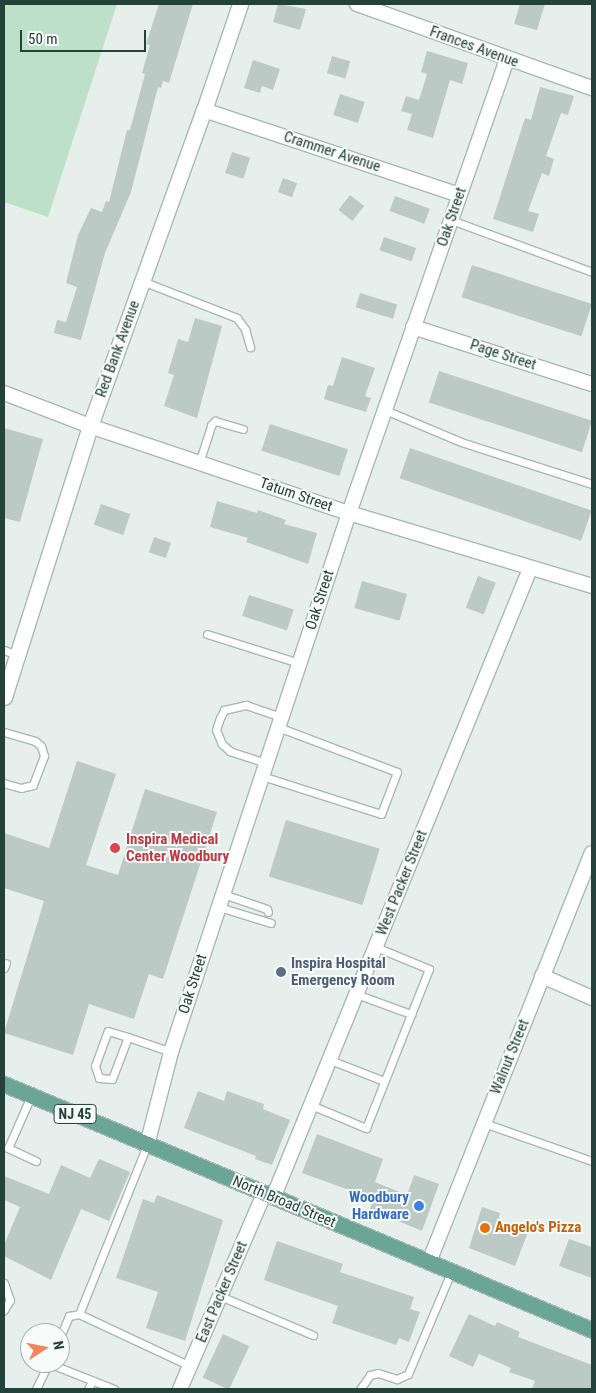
<!DOCTYPE html>
<html>
<head>
<meta charset="utf-8">
<style>
	body { margin:0 }
	#map { position:relative; width:596px; height:1393px; overflow:hidden; background:#e6efeb; font-family:"Roboto Condensed",sans-serif }
	div>[style] { position:absolute }
	[style*='--x'] { left:calc(var(--x)*1px); top:calc(var(--y)*1px); width:calc(var(--w)*1px); rotate:calc(var(--a)*1deg) }
	.green>* { inset:0; background:#bfe0c8 }
	.building>* { inset:0; background:#bbcac4; transform-origin:0 0 }
	.roads { filter:drop-shadow(1px 0 #a8b8b2) drop-shadow(-1px 0 #a8b8b2) drop-shadow(0 1px #a8b8b2) drop-shadow(0 -1px #a8b8b2) }
	.service>* { height:7px; margin:-3.5px; padding:0 3.5px; transform-origin:3.5px; border-radius:3.5px; background:#fff }
	.minor>* { height:14px; margin:-7px; padding:0 7px; transform-origin:7px; border-radius:7px; background:#fff }
	.tertiary>* { height:15px; margin:-7.5px; padding:0 7.5px; transform-origin:7.5px; border-radius:7.5px; background:#fff }
	.primary>* { height:15px; margin:-7.5px; padding:0 7.5px; transform-origin:7.5px; border-radius:7.5px; background:#6aa596 }
	.dots>* { width:14px; height:14px; translate:-50% -50%; box-sizing:border-box; border:2px solid #f7fbf9; border-radius:50% }
	span { translate:-50% -50%; white-space:nowrap; text-align:center; line-height:1.15; -webkit-text-stroke:4px #f7fbf9; paint-order:stroke }
	.shield-label span { padding:1px 4px; background:#f7fbf9; border:1px solid; border-radius:4px; -webkit-text-stroke-width:0 }
	.shield-label { font-size:14px; color:#24423a; font-weight:700 }
	.street-label { font-size:15px; color:#24423a }
	.health-label { font-size:15px; color:#be3a42; font-weight:700 }
	.left { translate:0 -50%; text-align:left }
	.service-label { font-size:15px; color:#4e5e75; font-weight:700 }
	.shop-label { font-size:15px; color:#366cbe; font-weight:700 }
	.right { translate:-100% -50%; text-align:right }
	.food-label { font-size:15px; color:#c56008; font-weight:700 }
	.frame { position:absolute; inset:0; border:5px solid #24423a; pointer-events:none }
	.north { position:absolute; left:20px; top:1323px; width:50px; height:50px; box-sizing:border-box; background:#f7fbf9; border:1px solid #a3b1ad; border-radius:50%; rotate:79deg; font-size:14px; font-weight:700; line-height:20px; text-align:center; color:#24423a }
	.north::after { content:''; display:block; margin:auto; width:18px; height:22px; background:#f4845f; clip-path:polygon(50% 0,100% 100%,50% 72%,0 100%) }
	.scale { position:absolute; left:20px; top:30px; width:126px; height:22px; box-sizing:border-box; border:2px solid #24423a; border-top:0; padding-left:6px; font-size:15px; line-height:18px; white-space:nowrap; color:#24423a; -webkit-text-stroke:4px #f7fbf9; paint-order:stroke }
</style>
</head>
<body>
<div id="map">
	<div class="green">
		<div style="clip-path:polygon(4px 4px,117px 4px,48px 217px,4px 202px)"></div>
	</div>
	<div class="building">
		<div style="clip-path:polygon(159px 4px,193px 4px,169px 83px,163px 81px,161px 88px,158px 87px,131px 192px,105px 253px,81px 340px,54px 333px,57px 320px,66px 322px,77px 287px,66px 283px,78px 235px,91px 208px,102px 212px,106px 201px,109px 202px,127px 130px,130px 130px,145px 74px,142px 73px,150px 45px,146px 44px)"></div>
		<div style="clip-path:polygon(278px 4px,306px 9px,300px 30px,273px 22px)"></div>
		<div style="clip-path:polygon(520px 4px,545px 4px,537px 30px,514px 24px)"></div>
		<div style="clip-path:polygon(427px 51px,468px 63px,462px 84px,450px 80px,433px 138px,407px 130px,412px 114px,401px 111px,406px 96px,419px 100px,427px 74px,421px 72px)"></div>
		<div style="left:332px;top:56px;width:19px;height:18px;rotate:16deg"></div>
		<div style="clip-path:polygon(253px 60px,280px 69px,273px 90px,262px 86px,260px 93px,244px 88px)"></div>
		<div style="clip-path:polygon(540px 87px,574px 96px,568px 115px,561px 113px,546px 156px,554px 159px,549px 176px,542px 173px,528px 211px,539px 214px,533px 232px,493px 219px,525px 118px,531px 120px)"></div>
		<div style="left:340px;top:94px;width:26px;height:22px;rotate:18deg"></div>
		<div style="left:232px;top:152px;width:19px;height:22px;rotate:18deg"></div>
		<div style="left:283px;top:178px;width:15px;height:15px;rotate:20deg"></div>
		<div style="left:350px;top:195px;width:18px;height:19px;rotate:38deg"></div>
		<div style="left:395px;top:196px;width:37px;height:16px;rotate:20deg"></div>
		<div style="left:384px;top:237px;width:34px;height:14px;rotate:19deg"></div>
		<div style="left:472px;top:265px;width:126px;height:34px;rotate:18deg"></div>
		<div style="left:360px;top:293px;width:39px;height:15px;rotate:17deg"></div>
		<div style="clip-path:polygon(195px 318px,222px 326px,197px 418px,164px 406px,174px 375px,168px 373px,178px 339px,188px 342px)"></div>
		<div style="clip-path:polygon(342px 357px,375px 368px,365px 396px,371px 398px,366px 412px,324px 399px,328px 385px,333px 386px)"></div>
		<div style="left:439px;top:371px;width:161px;height:33px;rotate:18deg"></div>
		<div style="left:270px;top:424px;width:82px;height:28px;rotate:18deg"></div>
		<div style="clip-path:polygon(4px 428px,43px 439px,20px 522px,4px 518px)"></div>
		<div style="left:410px;top:448px;width:192px;height:32px;rotate:19deg"></div>
		<div style="clip-path:polygon(217px 501px,257px 513px,258px 510px,286px 520px,284px 524px,317px 533px,308px 564px,246px 542px,248px 538px,210px 527px)"></div>
		<div style="left:101px;top:504px;width:31px;height:22px;rotate:19deg"></div>
		<div style="left:154px;top:537px;width:18px;height:16px;rotate:19deg"></div>
		<div style="left:478px;top:576px;width:19px;height:34px;rotate:21deg"></div>
		<div style="left:362px;top:581px;width:47px;height:28px;rotate:16deg"></div>
		<div style="left:249px;top:595px;width:47px;height:22px;rotate:18deg"></div>
		<div style="clip-path:polygon(77px 761px,116px 774px,86px 865px,118px 875px,145px 789px,217px 812px,163px 979px,149px 974px,134px 1019px,89px 1004px,73px 1055px,4px 1033px,44px 901px,4px 888px,4px 833px,49px 848px)"></div>
		<div style="left:286px;top:820px;width:98px;height:59px;rotate:17deg"></div>
		<div style="clip-path:polygon(198px 1091px,224px 1101px,227px 1091px,264px 1104px,263px 1109px,290px 1120px,272px 1165px,255px 1159px,256px 1156px,184px 1128px)"></div>
		<div style="clip-path:polygon(317px 1134px,383px 1159px,375px 1182px,407px 1195px,414px 1175px,439px 1184px,422px 1231px,370px 1209px,374px 1199px,302px 1173px)"></div>
		<div style="clip-path:polygon(99px 1159px,130px 1172px,109px 1221px,81px 1209px,51px 1280px,4px 1256px,4px 1245px,20px 1207px,4px 1200px,4px 1176px,49px 1194px,61px 1165px,90px 1178px)"></div>
		<div style="clip-path:polygon(157px 1195px,223px 1220px,185px 1341px,146px 1328px,158px 1292px,116px 1278px,143px 1199px,154px 1203px)"></div>
		<div style="clip-path:polygon(482px 1207px,500px 1213px,498px 1220px,528px 1232px,515px 1266px,469px 1248px)"></div>
		<div style="clip-path:polygon(569px 1239px,592px 1247px,592px 1278px,559px 1266px)"></div>
		<div style="clip-path:polygon(277px 1241px,343px 1264px,340px 1272px,414px 1297px,410px 1309px,420px 1312px,409px 1342px,399px 1338px,396px 1345px,332px 1323px,338px 1306px,264px 1280px)"></div>
		<div style="clip-path:polygon(469px 1314px,495px 1326px,497px 1322px,520px 1332px,518px 1337px,592px 1365px,592px 1389px,532px 1389px,535px 1381px,509px 1372px,511px 1368px,479px 1354px,473px 1367px,449px 1356px)"></div>
		<div style="left:223px;top:1334px;width:29px;height:48px;rotate:25deg"></div>
	</div>
	<div class="roads">
		<div class="service">
			<div style="--x:451;--y:220;--w:150;--a:20.2"></div>
			<div style="--x:142;--y:281;--w:102;--a:21.3"></div>
			<div style="--x:237;--y:318;--w:14;--a:54"></div>
			<div style="--x:245;--y:329;--w:19;--a:74"></div>
			<div style="--x:385;--y:410;--w:82;--a:22.8"></div>
			<div style="--x:461;--y:442;--w:138;--a:17.8"></div>
			<div style="--x:199;--y:463;--w:40;--a:-72"></div>
			<div style="--x:211;--y:425;--w:6;--a:-45"></div>
			<div style="--x:215;--y:421;--w:29;--a:16"></div>
			<div style="--x:207;--y:634;--w:96;--a:17.5"></div>
			<div style="--x:4;--y:650;--w:14;--a:21"></div>
			<div style="--x:4;--y:732;--w:32;--a:16"></div>
			<div style="--x:35;--y:741;--w:8;--a:40"></div>
			<div style="--x:41;--y:746;--w:10;--a:73"></div>
			<div style="--x:44;--y:756;--w:31;--a:111"></div>
			<div style="--x:33;--y:785;--w:12;--a:166"></div>
			<div style="--x:21;--y:788;--w:18;--a:-164"></div>
			<div style="--x:266;--y:763;--w:38;--a:-162"></div>
			<div style="--x:230;--y:751;--w:11;--a:-139"></div>
			<div style="--x:222;--y:744;--w:15;--a:-113"></div>
			<div style="--x:216;--y:730;--w:13;--a:-72"></div>
			<div style="--x:220;--y:718;--w:9;--a:-63"></div>
			<div style="--x:224;--y:710;--w:23;--a:-13"></div>
			<div style="--x:246;--y:705;--w:37;--a:19"></div>
			<div style="--x:262;--y:776;--w:125;--a:17.7"></div>
			<div style="--x:381;--y:814;--w:45;--a:-69.1"></div>
			<div style="--x:397;--y:772;--w:127;--a:-159.3"></div>
			<div style="--x:223;--y:894;--w:46;--a:18.8"></div>
			<div style="--x:267;--y:909;--w:3;--a:72"></div>
			<div style="--x:219;--y:907;--w:54;--a:17.1"></div>
			<div style="--x:4;--y:968;--w:5;--a:-68"></div>
			<div style="--x:356;--y:994;--w:59;--a:20"></div>
			<div style="--x:128;--y:1037;--w:45;--a:110.9"></div>
			<div style="--x:112;--y:1079;--w:13;--a:-176"></div>
			<div style="--x:99;--y:1078;--w:13;--a:-108"></div>
			<div style="--x:95;--y:1066;--w:37;--a:-70"></div>
			<div style="--x:108;--y:1031;--w:21;--a:17"></div>
			<div style="--x:128;--y:1037;--w:46;--a:19.2"></div>
			<div style="--x:330;--y:1060;--w:58;--a:21.3"></div>
			<div style="--x:31;--y:1096;--w:57;--a:113.9"></div>
			<div style="--x:8;--y:1148;--w:31;--a:25"></div>
			<div style="--x:311;--y:1105;--w:60;--a:22.7"></div>
			<div style="--x:366;--y:1128;--w:171;--a:-68.4"></div>
			<div style="--x:429;--y:969;--w:57;--a:-157.5"></div>
			<div style="--x:484;--y:1123;--w:114;--a:19.4"></div>
			<div style="--x:147;--y:1145;--w:182;--a:111.9"></div>
			<div style="--x:79;--y:1314;--w:123;--a:25.1"></div>
			<div style="--x:4;--y:1283;--w:18;--a:71"></div>
			<div style="--x:10;--y:1300;--w:12;--a:121"></div>
			<div style="--x:220;--y:1296;--w:101;--a:22.8"></div>
			<div style="--x:60;--y:1337;--w:23;--a:-67"></div>
			<div style="--x:69;--y:1316;--w:10;--a:-11"></div>
			<div style="--x:48;--y:1363;--w:71;--a:21.5"></div>
			<div style="--x:36;--y:1389;--w:28;--a:-64"></div>
			<div style="--x:88;--y:1389;--w:9;--a:-63"></div>
			<div style="--x:360;--y:1389;--w:17;--a:-54"></div>
			<div style="--x:370;--y:1375;--w:8;--a:-14"></div>
			<div style="--x:378;--y:1373;--w:20;--a:18"></div>
			<div style="--x:397;--y:1379;--w:12;--a:-24"></div>
			<div style="--x:408;--y:1374;--w:111;--a:-67.1"></div>
		</div>
		<div class="minor">
			<div style="--x:357;--y:4;--w:250;--a:19.7"></div>
			<div style="--x:204;--y:110;--w:269;--a:18.4"></div>
			<div style="--x:413;--y:327;--w:188;--a:17.7"></div>
			<div style="--x:4;--y:393;--w:92;--a:21"></div>
			<div style="--x:90;--y:426;--w:273;--a:18.6"></div>
			<div style="--x:349;--y:513;--w:254;--a:16.7"></div>
			<div style="--x:542;--y:976;--w:55;--a:23.7"></div>
			<div style="--x:147;--y:1145;--w:96;--a:-75.5"></div>
			<div style="--x:171;--y:1052;--w:568;--a:-71.72"></div>
			<div style="--x:349;--y:513;--w:481;--a:-70.8"></div>
			<div style="--x:273;--y:1198;--w:679;--a:-67.78"></div>
			<div style="--x:429;--y:1262;--w:440;--a:-68.3"></div>
			<div style="--x:180;--y:1389;--w:212;--a:-66.7"></div>
		</div>
		<div class="tertiary">
			<div style="--x:4;--y:697;--w:284;--a:-72.4"></div>
			<div style="--x:90;--y:426;--w:336;--a:-70.2"></div>
			<div style="--x:204;--y:110;--w:112;--a:-71.2"></div>
		</div>
		<div class="primary">
			<div style="--x:4;--y:1084;--w:637;--a:22.7"></div>
		</div>
	</div>
	<div class="dots">
		<div style="left:115px;top:848px;background:#e0444e"></div>
		<div style="left:281px;top:972px;background:#5c6f8a"></div>
		<div style="left:419px;top:1206px;background:#3f7fe0"></div>
		<div style="left:485px;top:1228px;background:#e8710a"></div>
	</div>
	<div class="shield-label">
		<span style="left:75px;top:1114px">NJ 45</span>
	</div>
	<div class="street-label">
		<span style="left:474px;top:47px;rotate:20deg">Frances Avenue</span>
		<span style="left:332px;top:152px;rotate:18deg">Crammer Avenue</span>
		<span style="left:452px;top:217px;rotate:-71deg">Oak Street</span>
		<span style="left:118px;top:349px;rotate:-70deg">Red Bank Avenue</span>
		<span style="left:503px;top:355px;rotate:18deg">Page Street</span>
		<span style="left:296px;top:495px;rotate:19deg">Tatum Street</span>
		<span style="left:320px;top:600px;rotate:-72deg">Oak Street</span>
		<span style="left:402px;top:883px;rotate:-68deg">West Packer Street</span>
		<span style="left:193px;top:984px;rotate:-72deg">Oak Street</span>
		<span style="left:510px;top:1057px;rotate:-68deg">Walnut Street</span>
		<span style="left:284px;top:1202px;rotate:23deg">North Broad Street</span>
		<span style="left:222px;top:1292px;rotate:-67deg">East Packer Street</span>
	</div>
	<div class="health-label">
		<span class="left" style="left:126px;top:848px">Inspira Medical<br>Center Woodbury</span>
	</div>
	<div class="service-label">
		<span class="left" style="left:291px;top:972px">Inspira Hospital<br>Emergency Room</span>
	</div>
	<div class="shop-label">
		<span class="right" style="left:409px;top:1206px">Woodbury<br>Hardware</span>
	</div>
	<div class="food-label">
		<span class="left" style="left:495px;top:1228px">Angelo's Pizza</span>
	</div>
	<div class="frame"></div>
	<div class="north">N</div>
	<div class="scale">50 m</div>
</div>
</body>
</html>
